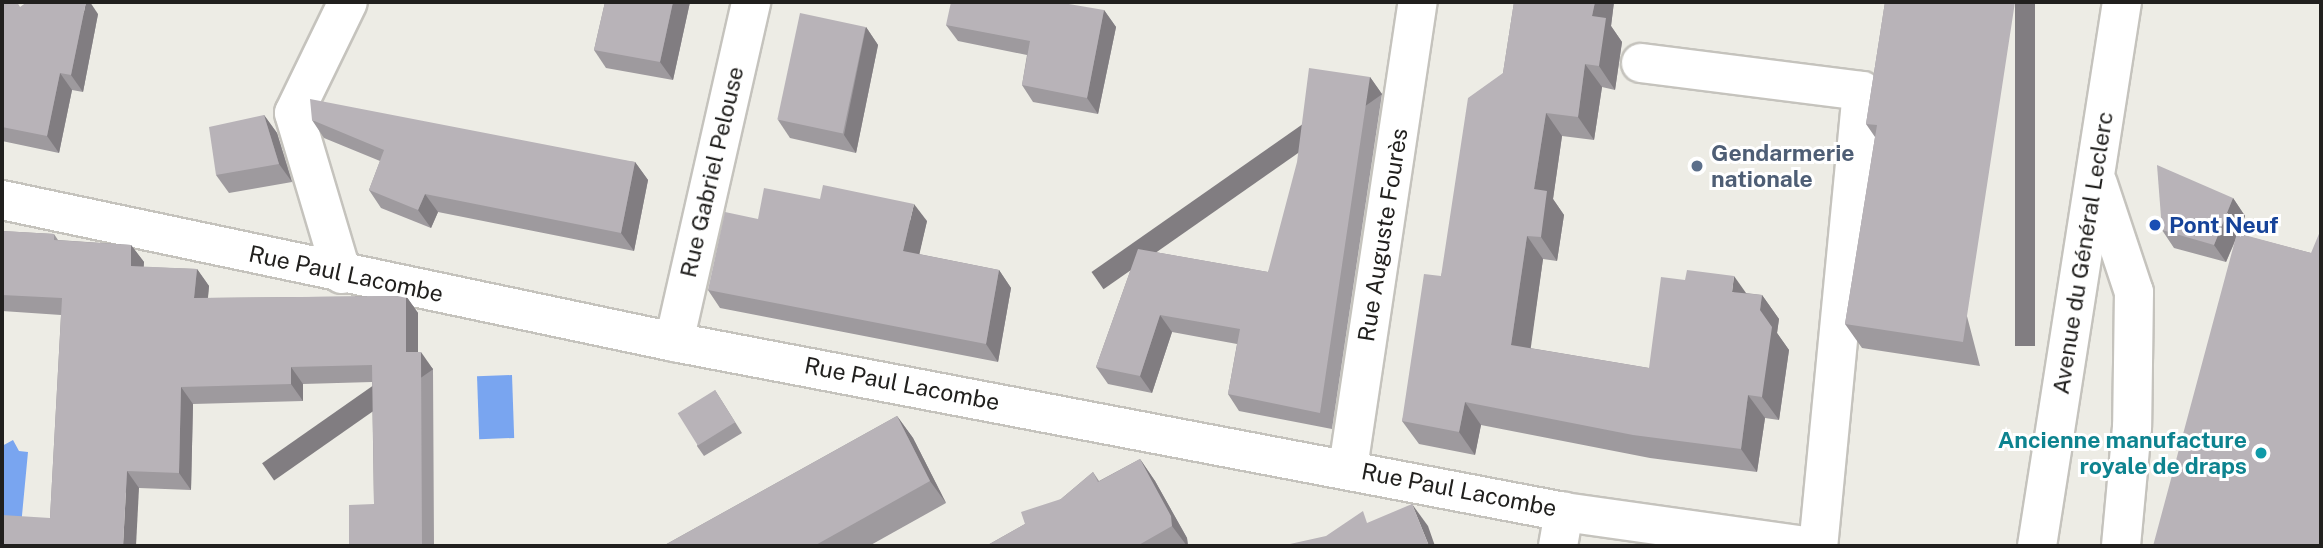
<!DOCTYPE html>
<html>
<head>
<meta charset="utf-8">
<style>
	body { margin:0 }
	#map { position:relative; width:2323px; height:548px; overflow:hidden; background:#edece5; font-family:"Public Sans",sans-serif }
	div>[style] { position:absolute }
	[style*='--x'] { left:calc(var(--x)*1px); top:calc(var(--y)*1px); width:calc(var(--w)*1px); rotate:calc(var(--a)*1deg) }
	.water>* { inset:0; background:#79a5f0; transform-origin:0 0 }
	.roads { filter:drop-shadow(2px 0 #c5c3bd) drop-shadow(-2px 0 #c5c3bd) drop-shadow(0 2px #c5c3bd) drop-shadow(0 -2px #c5c3bd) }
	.minor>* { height:38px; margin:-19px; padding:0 19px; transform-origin:19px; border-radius:19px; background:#fff }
	.major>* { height:38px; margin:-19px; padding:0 19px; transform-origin:19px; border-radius:19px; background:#fff }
	.wall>* { inset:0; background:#9e9a9e }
	.shaded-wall>* { inset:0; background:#817d81; transform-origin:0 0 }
	.building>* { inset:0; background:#b8b3b8; transform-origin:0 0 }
	.dots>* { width:19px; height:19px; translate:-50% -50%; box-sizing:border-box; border:4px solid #fff; border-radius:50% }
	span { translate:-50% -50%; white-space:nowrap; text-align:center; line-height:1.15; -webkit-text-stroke:6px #fff; paint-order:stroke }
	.service-label { font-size:23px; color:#4e5e75; font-weight:700 }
	.left { translate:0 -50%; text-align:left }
	.street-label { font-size:23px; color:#21201e }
	.transit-label { font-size:23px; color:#164399; font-weight:700 }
	.culture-label { font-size:23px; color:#0d838f; font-weight:700 }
	.right { translate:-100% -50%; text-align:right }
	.frame { position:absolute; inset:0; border:4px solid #21201e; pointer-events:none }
</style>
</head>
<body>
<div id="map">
	<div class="water">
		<div style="left:512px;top:375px;width:63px;height:35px;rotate:88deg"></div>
		<div style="clip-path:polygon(13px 440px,19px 451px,28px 452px,21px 526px,4px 524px,2px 512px,2px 446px)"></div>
	</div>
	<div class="roads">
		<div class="minor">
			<div style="--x:1641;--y:63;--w:223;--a:7.2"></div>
			<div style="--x:1862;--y:91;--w:457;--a:95.5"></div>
			<div style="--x:2;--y:200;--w:687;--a:11.93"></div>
			<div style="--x:674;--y:342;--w:906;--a:10.81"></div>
			<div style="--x:1564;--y:512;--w:244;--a:8"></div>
			<div style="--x:342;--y:274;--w:168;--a:-106.6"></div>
			<div style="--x:294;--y:113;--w:123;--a:-64.1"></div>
			<div style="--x:674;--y:342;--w:349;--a:-77.2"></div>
			<div style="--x:1348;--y:468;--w:471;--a:-81.5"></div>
			<div style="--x:1558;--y:546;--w:35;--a:-80"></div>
		</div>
		<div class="major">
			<div style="--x:2098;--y:184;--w:114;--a:71.6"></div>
			<div style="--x:2134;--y:292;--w:135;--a:90.8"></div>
			<div style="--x:2132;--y:427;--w:120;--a:95.3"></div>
			<div style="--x:2037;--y:546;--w:551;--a:-81.12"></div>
		</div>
	</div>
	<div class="wall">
		<div style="clip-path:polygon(2px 2px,20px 7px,98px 14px,83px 92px,72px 90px,59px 153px,2px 141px)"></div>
		<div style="clip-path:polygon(605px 2px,690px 2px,673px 80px,606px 68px,594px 50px)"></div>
		<div style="clip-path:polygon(1514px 2px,1614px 2px,1611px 26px,1622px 42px,1615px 90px,1602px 87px,1594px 140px,1562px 136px,1553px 199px,1564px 215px,1557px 261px,1543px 259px,1530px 348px,1649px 368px,1746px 293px,1762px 295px,1779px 319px,1777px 333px,1789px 350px,1779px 420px,1765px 418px,1757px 472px,1650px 458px,1481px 425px,1475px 455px,1419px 444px,1402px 421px,1441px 276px,1503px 73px)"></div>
		<div style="clip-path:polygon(1885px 2px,1980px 366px,1862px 348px,1845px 324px,1875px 137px,1866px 124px)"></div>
		<div style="clip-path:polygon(1104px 10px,1116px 27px,1098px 114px,1033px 102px,1022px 85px,1027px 55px,958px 41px,946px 25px)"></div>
		<div style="clip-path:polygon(866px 27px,878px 45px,856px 153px,790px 138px,778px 120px)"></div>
		<div style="clip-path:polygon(1370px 77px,1382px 94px,1332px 429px,1239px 411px,1228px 394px,1237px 344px,1172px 332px,1152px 393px,1108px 384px,1096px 367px,1138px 249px,1268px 272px)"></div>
		<div style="clip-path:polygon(264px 115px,277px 133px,292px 182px,229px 193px,216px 175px)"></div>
		<div style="clip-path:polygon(312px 120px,635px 162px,648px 180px,634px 251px,438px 212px,431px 228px,381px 208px,369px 190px,380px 161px,324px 138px)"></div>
		<div style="clip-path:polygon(2233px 198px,2245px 216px,2238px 234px,2311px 253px,2321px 546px,2237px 237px,2226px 262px,2174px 248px,2162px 230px)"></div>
		<div style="clip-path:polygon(758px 219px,927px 221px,919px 254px,999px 270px,1011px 288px,998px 362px,720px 308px,708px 290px)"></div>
		<div style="clip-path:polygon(2px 231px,54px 234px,58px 240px,131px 245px,144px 262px,143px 267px,197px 269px,209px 286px,208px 298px,406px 296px,418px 313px,418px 352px,433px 369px,434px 546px,349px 546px,374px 504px,372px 382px,303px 384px,303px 401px,193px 404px,191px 490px,139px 488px,50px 518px,61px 315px,2px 311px)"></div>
		<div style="clip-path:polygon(715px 390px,742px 433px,704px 456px,697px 446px)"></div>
		<div style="clip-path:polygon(897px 416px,913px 438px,946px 503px,869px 546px,663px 546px)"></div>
		<div style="clip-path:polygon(1140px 459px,1155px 481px,1187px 538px,1188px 546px,986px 546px,1025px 524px,1061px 499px,1093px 472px,1099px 481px)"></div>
	</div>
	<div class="shaded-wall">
		<div style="clip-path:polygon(86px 2px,90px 2px,98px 14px,83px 92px,71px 75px)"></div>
		<div style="clip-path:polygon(673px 2px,690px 2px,673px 80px,660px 62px)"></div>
		<div style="clip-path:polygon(1595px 2px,1614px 2px,1611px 26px,1622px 42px,1615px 90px,1599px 66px,1592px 16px)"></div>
		<div style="left:2015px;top:2px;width:20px;height:344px"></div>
		<div style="clip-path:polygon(1104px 10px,1116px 27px,1098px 114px,1087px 98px)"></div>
		<div style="clip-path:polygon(866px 27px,878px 45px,856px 153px,844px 135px)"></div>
		<div style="clip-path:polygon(1585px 64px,1602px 87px,1594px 140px,1578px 117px)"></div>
		<div style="clip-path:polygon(60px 73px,72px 90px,59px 153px,47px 136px)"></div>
		<div style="left:1370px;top:77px;width:21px;height:340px;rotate:55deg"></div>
		<div style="clip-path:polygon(1546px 113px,1562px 136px,1553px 199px,1564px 215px,1557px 261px,1541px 237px,1534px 189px)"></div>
		<div style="clip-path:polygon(264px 115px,277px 133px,292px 182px,279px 164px)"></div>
		<div style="clip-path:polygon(635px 162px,648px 180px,634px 251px,621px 233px)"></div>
		<div style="clip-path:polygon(425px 194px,438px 212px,431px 228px,418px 210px)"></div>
		<div style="clip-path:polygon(2233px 198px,2245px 216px,2226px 262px,2214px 245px)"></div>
		<div style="clip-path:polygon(914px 204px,927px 221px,916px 269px,903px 251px)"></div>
		<div style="clip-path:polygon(1527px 236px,1543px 259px,1528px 368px,1511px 345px)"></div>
		<div style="clip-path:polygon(131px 245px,144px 262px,143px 283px,131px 266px)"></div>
		<div style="clip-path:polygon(197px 269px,209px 286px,206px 315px,194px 298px)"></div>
		<div style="clip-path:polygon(999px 270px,1011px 288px,998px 362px,986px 344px)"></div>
		<div style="clip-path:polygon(1734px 276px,1751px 300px,1732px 292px)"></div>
		<div style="clip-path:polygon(1762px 295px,1779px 319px,1777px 333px,1789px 350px,1779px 420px,1762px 397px,1760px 310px)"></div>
		<div style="clip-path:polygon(406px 296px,418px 313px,418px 369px,406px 352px)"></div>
		<div style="clip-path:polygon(1160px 315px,1172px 332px,1152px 393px,1140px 376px)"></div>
		<div style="left:421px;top:352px;width:21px;height:194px;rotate:55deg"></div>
		<div style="clip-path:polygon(291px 367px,303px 384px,303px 401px,291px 384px)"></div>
		<div style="clip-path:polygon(181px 387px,193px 404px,191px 490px,179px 473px)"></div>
		<div style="clip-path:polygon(1748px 395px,1765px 418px,1757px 472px,1741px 449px)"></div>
		<div style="clip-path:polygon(1465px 402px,1481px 425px,1475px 455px,1459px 432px)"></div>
		<div style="clip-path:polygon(897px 416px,913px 438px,946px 503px,930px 481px)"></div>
		<div style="clip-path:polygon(1140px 459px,1155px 481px,1187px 538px,1188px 546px,1187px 546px,1172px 526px)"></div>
		<div style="clip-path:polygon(127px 471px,139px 488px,136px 546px,123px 546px)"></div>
		<div style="clip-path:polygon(1412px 504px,1428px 526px,1435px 546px,1429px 546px)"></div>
	</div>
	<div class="building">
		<div style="clip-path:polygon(2px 2px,17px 2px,20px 7px,27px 2px,86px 2px,71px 75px,60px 73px,47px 136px,2px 127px)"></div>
		<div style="clip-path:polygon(605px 2px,673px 2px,660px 62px,594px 50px)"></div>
		<div style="clip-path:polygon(951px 2px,1057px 2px,1104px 10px,1087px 98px,1022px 85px,1030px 41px,946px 25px)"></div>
		<div style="clip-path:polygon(1514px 2px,1595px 2px,1592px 16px,1606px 18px,1599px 66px,1585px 64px,1578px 117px,1546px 113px,1534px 189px,1547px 191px,1541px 237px,1527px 236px,1511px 345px,1649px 368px,1661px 277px,1685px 280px,1687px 270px,1734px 276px,1732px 292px,1762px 295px,1760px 310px,1772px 327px,1762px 397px,1748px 395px,1741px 449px,1633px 435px,1465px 402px,1459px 432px,1402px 421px,1424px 274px,1441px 276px,1468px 98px,1503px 73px)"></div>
		<div style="clip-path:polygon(1885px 2px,2015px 2px,1963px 342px,1845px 324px,1877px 125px,1866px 124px)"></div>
		<div style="left:800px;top:13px;width:67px;height:109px;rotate:12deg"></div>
		<div style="clip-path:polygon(1309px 68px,1370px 77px,1320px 413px,1228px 394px,1240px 329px,1160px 315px,1140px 376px,1096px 367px,1138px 249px,1268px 272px,1297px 162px)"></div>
		<div style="clip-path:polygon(310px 99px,635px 162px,621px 233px,425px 194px,418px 210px,369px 190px,384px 150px,312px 120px)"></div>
		<div style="clip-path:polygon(264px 115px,279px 164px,216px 175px,209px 127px)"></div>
		<div style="clip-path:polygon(2157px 165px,2233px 198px,2214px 245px,2162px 230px)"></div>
		<div style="clip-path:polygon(823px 185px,914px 204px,903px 251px,999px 270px,986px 344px,708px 290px,725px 212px,758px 219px,764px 188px,820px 199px)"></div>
		<div style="clip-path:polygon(2321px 229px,2321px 546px,2153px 546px,2237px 233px,2311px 253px)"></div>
		<div style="clip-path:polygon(2px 231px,54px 234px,54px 240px,131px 245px,131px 266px,197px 269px,194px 298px,406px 296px,406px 352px,421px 352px,422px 546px,349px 546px,349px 505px,374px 504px,372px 365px,291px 367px,291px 384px,181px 387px,179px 473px,127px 471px,123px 546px,2px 546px,2px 515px,50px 518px,62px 298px,2px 295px)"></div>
		<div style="left:715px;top:390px;width:38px;height:44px;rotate:58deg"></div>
		<div style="clip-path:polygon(897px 416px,930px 481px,814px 546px,663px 546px)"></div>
		<div style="clip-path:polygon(1140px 459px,1171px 516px,1172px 526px,1137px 546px,986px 546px,1025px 524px,1021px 512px,1061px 499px,1093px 472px,1098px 482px)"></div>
		<div style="clip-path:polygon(1412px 504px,1429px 546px,1290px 546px,1290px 544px,1326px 536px,1363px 511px,1367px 523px)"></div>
	</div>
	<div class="dots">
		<div style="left:1697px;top:166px;background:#5c6f8a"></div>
		<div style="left:2155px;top:225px;background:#1a4fb4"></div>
		<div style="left:2261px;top:453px;background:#0f9aa8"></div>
	</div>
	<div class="service-label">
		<span class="left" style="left:1711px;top:166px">Gendarmerie<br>nationale</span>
	</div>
	<div class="street-label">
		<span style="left:712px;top:172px;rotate:-77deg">Rue Gabriel Pelouse</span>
		<span style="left:1383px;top:235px;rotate:-81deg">Rue Auguste Fourès</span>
		<span style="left:2083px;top:253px;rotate:-81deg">Avenue du Général Leclerc</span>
		<span style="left:346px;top:274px;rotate:12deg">Rue Paul Lacombe</span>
		<span style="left:902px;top:384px;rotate:11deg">Rue Paul Lacombe</span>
		<span style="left:1459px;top:490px;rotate:11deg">Rue Paul Lacombe</span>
	</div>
	<div class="transit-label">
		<span class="left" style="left:2169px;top:225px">Pont Neuf</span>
	</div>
	<div class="culture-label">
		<span class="right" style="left:2247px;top:453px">Ancienne manufacture<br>royale de draps</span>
	</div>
	<div class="frame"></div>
</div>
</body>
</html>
